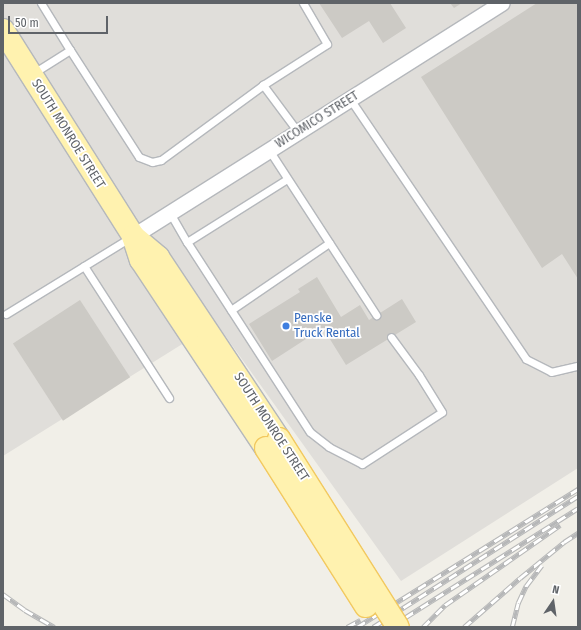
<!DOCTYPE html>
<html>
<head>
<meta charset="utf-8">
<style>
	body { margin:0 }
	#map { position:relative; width:581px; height:630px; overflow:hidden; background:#f1efe8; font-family:"Fira Sans Condensed",sans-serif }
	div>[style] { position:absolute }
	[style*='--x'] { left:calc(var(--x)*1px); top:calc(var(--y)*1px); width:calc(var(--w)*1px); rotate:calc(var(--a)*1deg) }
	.industrial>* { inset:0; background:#e0deda }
	.building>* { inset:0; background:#cccac5; transform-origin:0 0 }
	.path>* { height:2.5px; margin-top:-1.25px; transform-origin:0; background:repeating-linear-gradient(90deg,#9cc7a9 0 4px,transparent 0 6px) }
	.roads { filter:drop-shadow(1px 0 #b5b8bc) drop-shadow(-1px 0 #b5b8bc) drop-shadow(0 1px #b5b8bc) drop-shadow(0 -1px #b5b8bc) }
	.service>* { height:7px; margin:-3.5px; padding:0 3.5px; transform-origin:3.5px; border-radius:3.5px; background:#fff }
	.minor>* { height:15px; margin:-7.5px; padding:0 7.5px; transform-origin:7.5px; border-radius:7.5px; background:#fff }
	.primary>* { height:22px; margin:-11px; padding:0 11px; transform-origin:11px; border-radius:11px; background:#fff2af }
	.rail>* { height:4.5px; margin-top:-2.25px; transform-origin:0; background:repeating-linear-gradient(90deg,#fff 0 9px,#b6b7b8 0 18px); box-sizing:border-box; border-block:1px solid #b6b7b8 }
	.bridges { filter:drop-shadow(1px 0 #f2c960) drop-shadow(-1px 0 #f2c960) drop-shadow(0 1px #f2c960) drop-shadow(0 -1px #f2c960) }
	.primary-bridge>* { height:22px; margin:-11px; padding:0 11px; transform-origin:11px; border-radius:11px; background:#fff2af }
	.dots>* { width:11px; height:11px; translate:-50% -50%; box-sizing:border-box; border:2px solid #fff; border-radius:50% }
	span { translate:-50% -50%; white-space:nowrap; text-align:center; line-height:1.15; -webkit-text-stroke:3.5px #fff; paint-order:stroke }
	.street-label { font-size:13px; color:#5f6368 }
	.shop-label { font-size:13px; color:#366cbe }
	.left { translate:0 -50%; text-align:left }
	.frame { position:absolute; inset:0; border:4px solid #5f6368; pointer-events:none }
	.north { position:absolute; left:533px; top:582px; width:40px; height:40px; -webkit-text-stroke:3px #fff; paint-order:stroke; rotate:13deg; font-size:11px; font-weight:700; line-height:16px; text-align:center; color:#5f6368 }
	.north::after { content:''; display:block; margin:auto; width:14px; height:18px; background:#5f6368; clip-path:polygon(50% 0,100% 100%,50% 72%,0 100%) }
	.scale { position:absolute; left:8px; top:16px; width:100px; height:18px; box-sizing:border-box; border:2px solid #5f6368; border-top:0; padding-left:5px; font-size:12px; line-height:14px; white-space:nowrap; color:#5f6368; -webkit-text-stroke:3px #fff; paint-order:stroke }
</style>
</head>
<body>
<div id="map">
	<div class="industrial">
		<div style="clip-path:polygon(3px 3px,578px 3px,578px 468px,401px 581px,216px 323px,3px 456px)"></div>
	</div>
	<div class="building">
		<div style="clip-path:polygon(319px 3px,390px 3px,406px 28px,383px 43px,369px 21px,342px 38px)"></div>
		<div style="clip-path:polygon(450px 3px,462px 3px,454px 8px)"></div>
		<div style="clip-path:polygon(537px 3px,578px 3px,578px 279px,562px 254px,542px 268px,421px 77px)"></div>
		<div style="clip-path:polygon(317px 277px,341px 317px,360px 305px,369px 320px,402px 299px,416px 322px,346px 365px,323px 328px,272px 361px,249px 324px,300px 292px,298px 289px)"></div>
		<div style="left:80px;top:300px;width:92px;height:80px;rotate:57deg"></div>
	</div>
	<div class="path">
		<div style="--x:476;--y:627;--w:1;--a:-90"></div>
	</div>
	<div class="roads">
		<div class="service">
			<div style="--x:41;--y:3;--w:55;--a:58.3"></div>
			<div style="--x:32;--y:74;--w:45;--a:-32.3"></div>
			<div style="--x:70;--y:50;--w:127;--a:57.2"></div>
			<div style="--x:139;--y:157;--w:14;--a:21"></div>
			<div style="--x:152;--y:162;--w:9;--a:-13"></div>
			<div style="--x:161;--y:160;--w:127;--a:-36.3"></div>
			<div style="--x:350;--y:99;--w:314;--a:55.9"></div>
			<div style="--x:526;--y:359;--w:28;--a:27"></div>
			<div style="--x:551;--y:372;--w:28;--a:-13"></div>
			<div style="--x:298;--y:132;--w:59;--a:-126.7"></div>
			<div style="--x:263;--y:85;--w:76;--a:-32.6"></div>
			<div style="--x:327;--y:44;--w:48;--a:-120.3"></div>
			<div style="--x:269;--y:150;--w:197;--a:57"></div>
			<div style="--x:170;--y:213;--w:34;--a:60"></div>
			<div style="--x:187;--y:242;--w:226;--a:57.1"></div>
			<div style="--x:310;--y:432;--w:24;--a:38"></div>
			<div style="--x:329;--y:447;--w:37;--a:27"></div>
			<div style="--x:362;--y:464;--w:95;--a:-33"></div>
			<div style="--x:442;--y:412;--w:44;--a:-121.9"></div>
			<div style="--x:419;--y:375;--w:47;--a:-126.4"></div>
			<div style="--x:187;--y:242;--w:118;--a:-32.2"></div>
			<div style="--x:84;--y:266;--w:157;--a:57.2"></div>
			<div style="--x:231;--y:310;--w:119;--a:-34.4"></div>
			<div style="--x:6;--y:314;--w:147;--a:-31.6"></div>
		</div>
		<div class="minor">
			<div style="--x:133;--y:236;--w:436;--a:-32.3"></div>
		</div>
		<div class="primary">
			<div style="--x:3;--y:30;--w:244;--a:57.7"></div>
			<div style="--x:133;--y:236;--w:25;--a:72"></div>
			<div style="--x:141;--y:260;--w:226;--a:56.4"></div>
			<div style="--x:133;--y:236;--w:33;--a:40"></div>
			<div style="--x:158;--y:257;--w:219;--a:56.4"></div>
		</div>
	</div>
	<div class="rail">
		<div style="--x:3;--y:594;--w:27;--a:36"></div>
		<div style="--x:25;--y:610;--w:34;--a:30"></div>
		<div style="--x:347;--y:627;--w:15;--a:-28"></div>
		<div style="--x:357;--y:627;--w:261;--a:-32"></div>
		<div style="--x:373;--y:627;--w:243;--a:-32.6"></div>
		<div style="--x:390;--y:627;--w:222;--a:-32.3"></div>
		<div style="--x:423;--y:627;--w:31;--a:-45"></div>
		<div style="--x:445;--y:605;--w:140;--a:-34.8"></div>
		<div style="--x:464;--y:627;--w:74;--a:-41.2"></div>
		<div style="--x:520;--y:578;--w:57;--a:-39.3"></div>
		<div style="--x:564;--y:542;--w:17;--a:-33"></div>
		<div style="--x:512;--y:627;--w:25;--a:-76"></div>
		<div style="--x:518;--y:603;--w:19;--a:-65"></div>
		<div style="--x:526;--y:586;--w:26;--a:-53"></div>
	</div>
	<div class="bridges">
		<div class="primary-bridge">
			<div style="--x:279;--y:439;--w:222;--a:57.7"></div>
			<div style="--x:266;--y:448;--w:187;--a:57.7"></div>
		</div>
	</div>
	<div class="dots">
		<div style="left:286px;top:326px;background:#3f7fe0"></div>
	</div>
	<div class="street-label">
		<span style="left:317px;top:120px;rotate:-32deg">WICOMICO STREET</span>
		<span style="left:68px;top:134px;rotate:58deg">SOUTH MONROE STREET</span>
		<span style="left:271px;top:427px;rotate:57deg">SOUTH MONROE STREET</span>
	</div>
	<div class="shop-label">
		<span class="left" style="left:294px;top:326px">Penske<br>Truck Rental</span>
	</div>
	<div class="frame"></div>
	<div class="north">N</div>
	<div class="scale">50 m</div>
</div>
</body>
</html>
